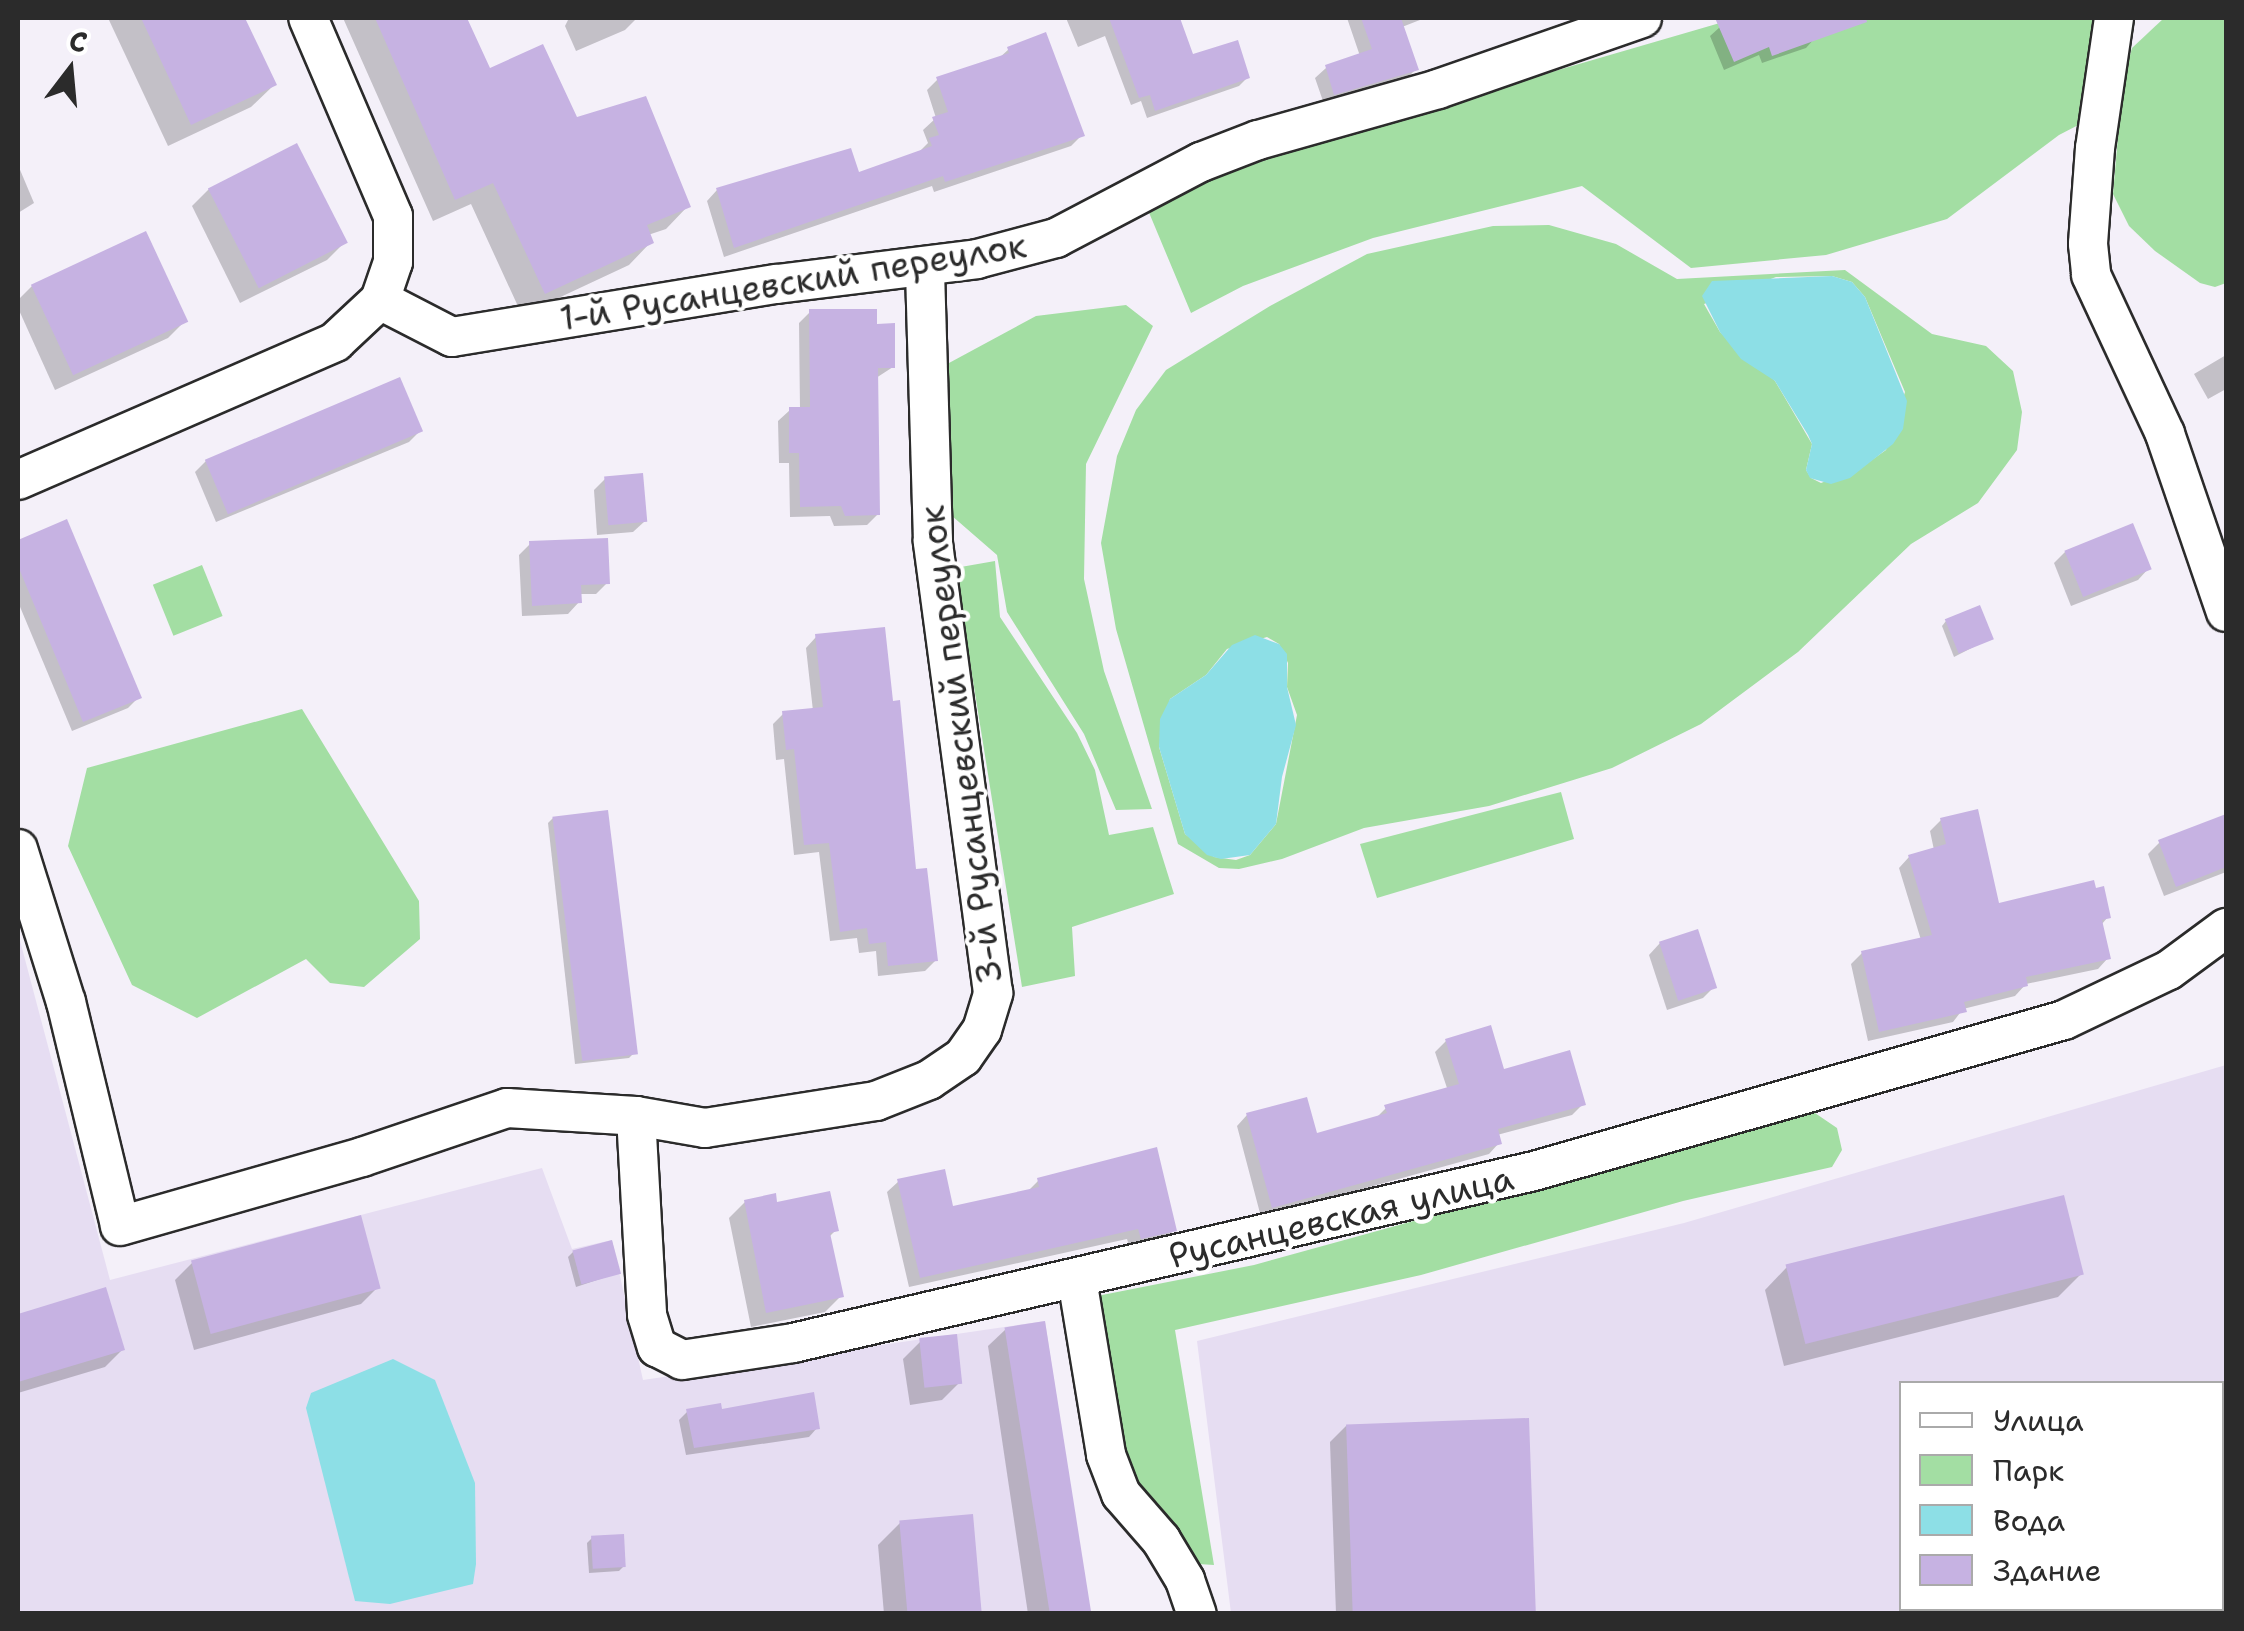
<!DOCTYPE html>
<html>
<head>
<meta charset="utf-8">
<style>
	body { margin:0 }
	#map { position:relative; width:2244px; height:1631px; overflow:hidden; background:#f4f0f9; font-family:"Shantell Sans",sans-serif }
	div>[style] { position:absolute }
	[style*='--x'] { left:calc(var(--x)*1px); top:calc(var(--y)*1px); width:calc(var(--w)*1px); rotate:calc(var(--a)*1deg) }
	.built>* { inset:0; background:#e6ddf2 }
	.green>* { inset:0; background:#a3dea3; transform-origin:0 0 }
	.water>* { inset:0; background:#8ddfe6 }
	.shadow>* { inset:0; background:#0003 }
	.building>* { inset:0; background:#c6b2e2; transform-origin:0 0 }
	.roads { filter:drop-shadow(2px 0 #2b2b2b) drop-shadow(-2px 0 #2b2b2b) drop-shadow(0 2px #2b2b2b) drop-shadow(0 -2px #2b2b2b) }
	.minor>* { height:38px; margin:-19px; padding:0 19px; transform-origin:19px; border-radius:19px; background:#fff }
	span { translate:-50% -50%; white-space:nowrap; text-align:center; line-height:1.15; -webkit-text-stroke:8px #fff; paint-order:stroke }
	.street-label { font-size:35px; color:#2b2b2b }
	.frame { position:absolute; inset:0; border:20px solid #2b2b2b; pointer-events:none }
	.legend { position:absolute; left:1899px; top:1381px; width:325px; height:230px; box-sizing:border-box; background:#fff; border:2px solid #aaa; margin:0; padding:12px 18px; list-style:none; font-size:30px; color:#2b2b2b }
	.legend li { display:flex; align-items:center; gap:20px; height:50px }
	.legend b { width:50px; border:2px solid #aaa }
	.north { position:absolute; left:20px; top:20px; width:100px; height:100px; -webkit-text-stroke:8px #fff; paint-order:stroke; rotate:16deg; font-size:28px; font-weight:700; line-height:40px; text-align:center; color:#2b2b2b }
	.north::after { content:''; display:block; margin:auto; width:35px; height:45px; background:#2b2b2b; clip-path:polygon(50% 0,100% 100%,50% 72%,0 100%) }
</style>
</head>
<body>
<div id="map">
	<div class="built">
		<div style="clip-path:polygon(18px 933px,110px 1280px,542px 1168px,572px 1249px,612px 1240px,643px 1380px,1045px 1321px,1089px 1613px,18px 1613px)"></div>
		<div style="clip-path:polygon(evenodd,2226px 1065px,2226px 1613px,1231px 1613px,1197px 1341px,1684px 1223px,2226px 1065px,1902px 1384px,2222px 1384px,2222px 1608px,1902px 1608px,1902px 1384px)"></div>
	</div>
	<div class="green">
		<div style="clip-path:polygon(1737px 18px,2095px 18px,2086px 121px,2059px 135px,1947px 219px,1826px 255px,1691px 268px,1582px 186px,1373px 238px,1243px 286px,1191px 313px,1145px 203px,1342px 133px)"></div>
		<div style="clip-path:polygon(2164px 18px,2226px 18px,2226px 283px,2215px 287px,2200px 283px,2155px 251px,2129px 226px,2113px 194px,2123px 79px,2132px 48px)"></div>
		<div style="clip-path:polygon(evenodd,1549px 225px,1616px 244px,1677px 279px,1845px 270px,1932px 334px,1986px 346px,2013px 371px,2022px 412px,2017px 450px,1978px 503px,1911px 544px,1798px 652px,1701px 724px,1612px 768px,1489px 806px,1364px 828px,1282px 859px,1239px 869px,1219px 868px,1178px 844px,1116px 629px,1101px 543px,1117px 456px,1136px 410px,1166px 370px,1270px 306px,1367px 254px,1493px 226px,1549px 225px,1832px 276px,1852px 282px,1865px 297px,1905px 392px,1886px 450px,1862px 467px,1821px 483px,1811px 478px,1806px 470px,1812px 444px,1775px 381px,1720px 332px,1704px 304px,1776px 277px,1832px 276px,1549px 225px,1267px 637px,1279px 644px,1288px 663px,1287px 687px,1297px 715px,1276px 824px,1250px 855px,1236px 860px,1214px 857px,1185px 834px,1159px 747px,1170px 699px,1206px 675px,1227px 649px,1267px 637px)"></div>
		<div style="clip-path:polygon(1126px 305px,1153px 326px,1086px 464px,1084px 579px,1104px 671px,1152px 809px,1116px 810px,1084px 734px,1007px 612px,997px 555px,944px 509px,941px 445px,949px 363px,1036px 316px)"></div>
		<div style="clip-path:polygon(995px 561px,1000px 617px,1077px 733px,1095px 770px,1109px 835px,1153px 827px,1174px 894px,1072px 927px,1075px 976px,1022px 987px,955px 568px)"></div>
		<div style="left:202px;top:565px;width:55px;height:53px;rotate:68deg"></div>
		<div style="clip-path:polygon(302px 709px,419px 901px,420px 939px,364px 987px,330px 983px,306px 959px,197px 1018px,132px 985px,68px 846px,87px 768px)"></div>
		<div style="clip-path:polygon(1561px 792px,1574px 839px,1377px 898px,1360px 844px)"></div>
		<div style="clip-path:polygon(1812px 1111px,1837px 1128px,1842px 1150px,1832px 1167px,1683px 1201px,1421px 1275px,1175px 1330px,1214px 1565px,1183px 1563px,1127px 1483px,1092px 1297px,1254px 1265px)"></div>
	</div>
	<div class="water">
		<div style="clip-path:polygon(1832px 276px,1852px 282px,1865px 297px,1907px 401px,1903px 429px,1893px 444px,1850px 478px,1831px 484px,1810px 478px,1806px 470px,1812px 444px,1808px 435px,1775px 381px,1741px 359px,1720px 332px,1702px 296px,1712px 281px)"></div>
		<div style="clip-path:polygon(1255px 635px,1279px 644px,1287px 654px,1287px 687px,1296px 725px,1282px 777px,1276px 824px,1250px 855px,1221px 859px,1207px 855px,1185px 834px,1159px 747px,1160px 719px,1170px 699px,1206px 675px,1232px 645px)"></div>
		<div style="clip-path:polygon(393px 1359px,435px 1380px,475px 1483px,476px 1564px,473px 1584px,390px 1604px,355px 1601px,306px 1408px,311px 1393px)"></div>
	</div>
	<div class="shadow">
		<div style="clip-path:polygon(108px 18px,243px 18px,274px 85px,251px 107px,168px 146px)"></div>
		<div style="clip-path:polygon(343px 18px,465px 18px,489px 71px,576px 120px,688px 206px,666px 229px,648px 235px,651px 242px,629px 265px,522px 315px,471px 204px,433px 221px)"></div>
		<div style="clip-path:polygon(569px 18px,637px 18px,625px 30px,576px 51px,565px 26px)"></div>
		<div style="clip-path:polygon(1066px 18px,1178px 18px,1192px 57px,1247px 78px,1239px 86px,1147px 118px,1141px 101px,1131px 105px,1105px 36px,1078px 47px)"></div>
		<div style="clip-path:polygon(1347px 18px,1425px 18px,1402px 27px,1416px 69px,1405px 80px,1324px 104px,1315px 78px,1326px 68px,1360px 56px)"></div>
		<div style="clip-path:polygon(1746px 18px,1808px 18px,1815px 38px,1806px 48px,1762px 63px,1759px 55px,1724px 70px,1710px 36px,1720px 27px)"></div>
		<div style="clip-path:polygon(1009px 49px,1082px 135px,1071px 146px,934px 192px,932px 186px,724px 257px,707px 201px,717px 190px,858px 175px,920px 151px,928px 143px,923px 130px,936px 118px,927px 90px,938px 79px,998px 59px)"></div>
		<div style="clip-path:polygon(18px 165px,34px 203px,18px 213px)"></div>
		<div style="clip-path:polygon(209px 189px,344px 243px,327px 260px,240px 303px,192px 206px)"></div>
		<div style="clip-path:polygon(32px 286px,185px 321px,168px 338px,55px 390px,18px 308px,18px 300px)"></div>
		<div style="clip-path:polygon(810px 312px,875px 326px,893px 367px,876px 378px,878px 514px,867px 525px,834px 526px,830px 516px,790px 517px,789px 463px,779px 463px,778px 421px,790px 410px,800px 410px,799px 323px)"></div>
		<div style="clip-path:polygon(2226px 355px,2226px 389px,2208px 399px,2194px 374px)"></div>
		<div style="clip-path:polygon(420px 431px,409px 442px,216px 522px,195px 472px,206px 461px)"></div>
		<div style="clip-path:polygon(605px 479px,645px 521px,633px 532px,597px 535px,594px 490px)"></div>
		<div style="clip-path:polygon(66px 523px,139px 697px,128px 708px,72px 731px,18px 602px,18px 543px)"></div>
		<div style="clip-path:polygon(530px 544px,607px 583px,596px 594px,579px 594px,579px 602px,568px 614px,522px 616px,519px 555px)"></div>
		<div style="clip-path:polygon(2065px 552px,2149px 568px,2138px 580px,2071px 606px,2054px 563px)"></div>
		<div style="clip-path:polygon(1946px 621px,1991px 638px,1954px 657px,1942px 626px)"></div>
		<div style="clip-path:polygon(816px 637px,914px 872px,936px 960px,925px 971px,878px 976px,876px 951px,859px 953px,857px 938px,830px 941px,819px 852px,794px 855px,784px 759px,776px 760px,773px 724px,783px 714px,813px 711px,806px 648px)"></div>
		<div style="clip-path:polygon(553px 818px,634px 1053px,629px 1058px,575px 1064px,548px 823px)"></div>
		<div style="clip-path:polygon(2224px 818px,2226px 872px,2164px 896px,2148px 854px,2159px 843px)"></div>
		<div style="clip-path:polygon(1941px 820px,1997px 906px,2108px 917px,2101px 925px,2108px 958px,2098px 969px,2026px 984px,2015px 996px,1963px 1009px,1953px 1022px,1868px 1041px,1851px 964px,1862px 953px,1921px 940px,1899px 868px,1909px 857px,1934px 850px,1930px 831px)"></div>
		<div style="clip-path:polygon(1660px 943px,1714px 987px,1703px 998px,1667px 1010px,1649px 955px)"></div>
		<div style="clip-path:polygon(1446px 1041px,1503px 1072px,1583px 1104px,1572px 1115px,1497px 1135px,1499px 1143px,1489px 1154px,1261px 1217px,1237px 1126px,1247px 1115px,1315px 1136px,1374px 1120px,1386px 1108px,1447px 1088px,1435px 1052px)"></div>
		<div style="clip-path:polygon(899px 1181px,951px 1209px,1027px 1192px,1038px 1181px,1174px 1230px,1163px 1241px,1130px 1249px,1127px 1239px,909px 1287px,887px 1192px)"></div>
		<div style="clip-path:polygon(745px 1202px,775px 1205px,836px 1230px,828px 1238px,841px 1296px,825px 1312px,751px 1327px,729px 1218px)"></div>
		<div style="clip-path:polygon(573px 1252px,618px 1273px,576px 1287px,568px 1257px)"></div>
		<div style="clip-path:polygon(192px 1263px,378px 1287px,361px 1304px,194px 1350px,175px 1280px)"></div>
		<div style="clip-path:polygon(1787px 1267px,2081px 1274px,2058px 1297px,1784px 1366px,1765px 1290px)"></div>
		<div style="clip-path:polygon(104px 1290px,122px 1350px,105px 1367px,18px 1393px,18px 1316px)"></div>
		<div style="clip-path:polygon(1006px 1329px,1086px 1614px,1028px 1614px,988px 1346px)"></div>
		<div style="clip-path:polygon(920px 1342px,959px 1383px,942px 1400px,910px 1405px,903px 1359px)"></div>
		<div style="clip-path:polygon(687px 1412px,817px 1428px,809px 1437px,686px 1455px,679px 1420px)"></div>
		<div style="clip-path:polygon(1347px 1425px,1533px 1614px,1336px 1614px,1330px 1442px)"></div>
		<div style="clip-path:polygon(900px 1523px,980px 1614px,884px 1614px,878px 1545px)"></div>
		<div style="clip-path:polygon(592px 1538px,624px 1566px,619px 1571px,589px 1573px,587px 1543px)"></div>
	</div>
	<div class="building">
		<div style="clip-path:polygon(141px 18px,245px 18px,277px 85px,191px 125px)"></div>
		<div style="clip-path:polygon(375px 18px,467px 18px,490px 68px,543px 44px,577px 117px,646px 96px,691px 207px,647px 225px,654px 243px,545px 294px,493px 183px,455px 200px)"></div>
		<div style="clip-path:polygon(1109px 18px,1180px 18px,1193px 54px,1238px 40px,1250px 78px,1155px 111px,1150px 95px,1139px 98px)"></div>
		<div style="clip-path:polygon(1361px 18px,1401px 18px,1419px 70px,1334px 95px,1325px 65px,1372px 49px)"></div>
		<div style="clip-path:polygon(1715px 18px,1866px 18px,1867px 22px,1772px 56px,1769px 47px,1734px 62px)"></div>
		<div style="clip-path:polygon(1046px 32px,1085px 136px,945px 182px,943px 176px,734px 248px,716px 188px,851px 148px,859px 172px,932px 146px,929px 138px,939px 135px,932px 117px,948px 112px,936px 77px,1009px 53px,1007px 47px)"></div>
		<div style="left:297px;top:143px;width:112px;height:100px;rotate:63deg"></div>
		<div style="left:146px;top:231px;width:100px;height:127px;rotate:65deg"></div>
		<div style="clip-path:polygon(809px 309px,877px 309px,877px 324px,895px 323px,895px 368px,878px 368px,880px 515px,845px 516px,841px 506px,800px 507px,799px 453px,789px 453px,789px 407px,810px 407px)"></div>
		<div style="left:400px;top:377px;width:59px;height:212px;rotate:67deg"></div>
		<div style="left:643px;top:473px;width:49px;height:39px;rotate:85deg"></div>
		<div style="clip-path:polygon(67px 519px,142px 698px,83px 722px,18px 566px,18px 540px)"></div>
		<div style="left:2133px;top:523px;width:50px;height:74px;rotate:68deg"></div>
		<div style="clip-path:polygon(608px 538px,610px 584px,581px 585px,582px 603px,532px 606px,529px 541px)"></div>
		<div style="left:1980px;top:605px;width:37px;height:38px;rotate:68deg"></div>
		<div style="clip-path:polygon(885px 627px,893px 701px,900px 700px,916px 869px,927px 868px,938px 961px,888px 966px,886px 942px,869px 944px,867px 928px,840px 932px,829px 843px,804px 845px,794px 749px,786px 750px,782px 711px,823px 707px,815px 634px)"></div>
		<div style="clip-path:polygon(1978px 809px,1999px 903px,2094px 880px,2096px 888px,2104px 886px,2111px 918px,2102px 920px,2111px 959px,2026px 977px,2028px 986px,1964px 1002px,1967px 1012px,1879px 1032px,1861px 951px,1932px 935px,1908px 855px,1946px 844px,1940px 818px)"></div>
		<div style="left:608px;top:810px;width:246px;height:56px;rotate:83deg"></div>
		<div style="clip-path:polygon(2226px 814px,2226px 867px,2176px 887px,2158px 840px)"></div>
		<div style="left:1698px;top:929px;width:62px;height:41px;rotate:72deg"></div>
		<div style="clip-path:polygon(1491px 1025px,1504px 1069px,1570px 1050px,1586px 1105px,1498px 1129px,1502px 1144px,1272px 1208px,1246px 1113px,1307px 1097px,1317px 1133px,1387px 1113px,1384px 1105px,1459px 1084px,1445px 1039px)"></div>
		<div style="clip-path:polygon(1157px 1147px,1177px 1231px,1141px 1239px,1138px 1229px,920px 1278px,897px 1179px,945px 1169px,953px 1206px,1039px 1187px,1037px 1178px)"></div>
		<div style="clip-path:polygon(830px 1191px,839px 1231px,830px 1233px,844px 1297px,766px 1313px,744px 1200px,776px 1193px,777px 1202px)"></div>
		<div style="left:2064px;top:1195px;width:82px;height:287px;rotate:76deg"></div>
		<div style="left:361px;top:1215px;width:76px;height:176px;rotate:75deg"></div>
		<div style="left:612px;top:1240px;width:35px;height:41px;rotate:75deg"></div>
		<div style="clip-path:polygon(106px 1287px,125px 1350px,18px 1382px,18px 1314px)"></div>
		<div style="left:1045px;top:1321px;width:296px;height:41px;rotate:81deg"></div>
		<div style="left:957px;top:1334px;width:50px;height:38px;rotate:84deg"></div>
		<div style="clip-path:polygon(814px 1392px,820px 1429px,694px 1448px,686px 1409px,721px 1403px,722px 1409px)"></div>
		<div style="left:1529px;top:1418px;width:196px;height:183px;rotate:88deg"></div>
		<div style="left:973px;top:1514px;width:100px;height:74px;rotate:85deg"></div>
		<div style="left:624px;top:1534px;width:33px;height:33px;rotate:87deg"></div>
	</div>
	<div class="roads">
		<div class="minor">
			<div style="--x:2114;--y:18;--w:131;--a:98.3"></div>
			<div style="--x:2095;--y:148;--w:96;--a:94.2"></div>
			<div style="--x:2088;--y:244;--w:31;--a:84"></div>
			<div style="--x:2091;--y:275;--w:175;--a:65"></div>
			<div style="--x:2165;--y:434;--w:188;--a:71.1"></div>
			<div style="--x:380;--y:300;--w:81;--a:27.2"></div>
			<div style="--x:452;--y:337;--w:329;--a:-9.3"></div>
			<div style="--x:777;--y:284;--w:202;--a:-7.1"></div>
			<div style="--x:977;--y:259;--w:82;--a:-14.9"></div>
			<div style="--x:1056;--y:238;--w:164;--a:-27.7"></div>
			<div style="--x:1201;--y:162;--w:61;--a:-21.1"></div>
			<div style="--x:1258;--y:140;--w:187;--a:-15.8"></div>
			<div style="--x:1438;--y:89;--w:216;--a:-19.2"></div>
			<div style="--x:18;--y:480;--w:346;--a:-23.5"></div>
			<div style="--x:335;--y:342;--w:62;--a:-43"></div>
			<div style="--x:380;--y:300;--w:40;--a:-71.1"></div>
			<div style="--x:393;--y:262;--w:46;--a:-90"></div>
			<div style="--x:393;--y:216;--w:215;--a:-113.2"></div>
			<div style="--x:18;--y:849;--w:160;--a:72.6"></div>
			<div style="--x:66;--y:1002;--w:230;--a:76.4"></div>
			<div style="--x:120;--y:1226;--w:252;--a:-15.9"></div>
			<div style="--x:362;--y:1157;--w:153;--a:-18.7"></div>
			<div style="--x:507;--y:1108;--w:129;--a:3.5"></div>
			<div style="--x:636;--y:1116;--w:70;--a:9.9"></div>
			<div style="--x:705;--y:1128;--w:173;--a:-9"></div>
			<div style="--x:876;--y:1101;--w:57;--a:-21.6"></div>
			<div style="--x:929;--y:1080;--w:41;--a:-34.1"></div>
			<div style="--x:963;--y:1057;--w:33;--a:-55"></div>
			<div style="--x:982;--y:1030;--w:39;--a:-73"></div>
			<div style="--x:993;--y:993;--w:456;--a:-97.6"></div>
			<div style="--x:933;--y:541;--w:275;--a:-91.7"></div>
			<div style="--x:636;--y:1116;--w:199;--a:86.8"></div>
			<div style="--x:647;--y:1315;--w:34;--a:73"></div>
			<div style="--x:657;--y:1347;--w:28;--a:27"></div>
			<div style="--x:682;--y:1360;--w:112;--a:-8.7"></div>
			<div style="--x:793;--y:1343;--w:761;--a:-13.07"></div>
			<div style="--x:1534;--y:1171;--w:551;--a:-15.9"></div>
			<div style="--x:2064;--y:1020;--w:116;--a:-25.5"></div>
			<div style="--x:2169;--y:970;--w:71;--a:-36.4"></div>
			<div style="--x:1077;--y:1279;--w:178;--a:80.6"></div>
			<div style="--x:1106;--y:1455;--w:42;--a:69"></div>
			<div style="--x:1121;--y:1494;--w:61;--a:49"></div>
			<div style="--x:1161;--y:1540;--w:47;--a:59"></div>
			<div style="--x:1185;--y:1580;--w:36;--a:71"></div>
		</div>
	</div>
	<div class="street-label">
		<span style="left:793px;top:282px;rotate:-9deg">1-й Русанцевский переулок</span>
		<span style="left:961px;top:745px;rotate:-97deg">3-й Русанцевский переулок</span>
		<span style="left:1341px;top:1217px;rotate:-13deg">Русанцевская улица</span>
	</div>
	<div class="frame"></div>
	<ul class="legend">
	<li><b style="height:12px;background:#fff"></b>Улица</li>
	<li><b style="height:28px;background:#a3dea3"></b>Парк</li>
	<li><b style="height:28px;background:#8ddfe6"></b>Вода</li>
	<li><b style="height:28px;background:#c6b2e2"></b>Здание</li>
	</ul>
	<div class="north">С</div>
</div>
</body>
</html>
